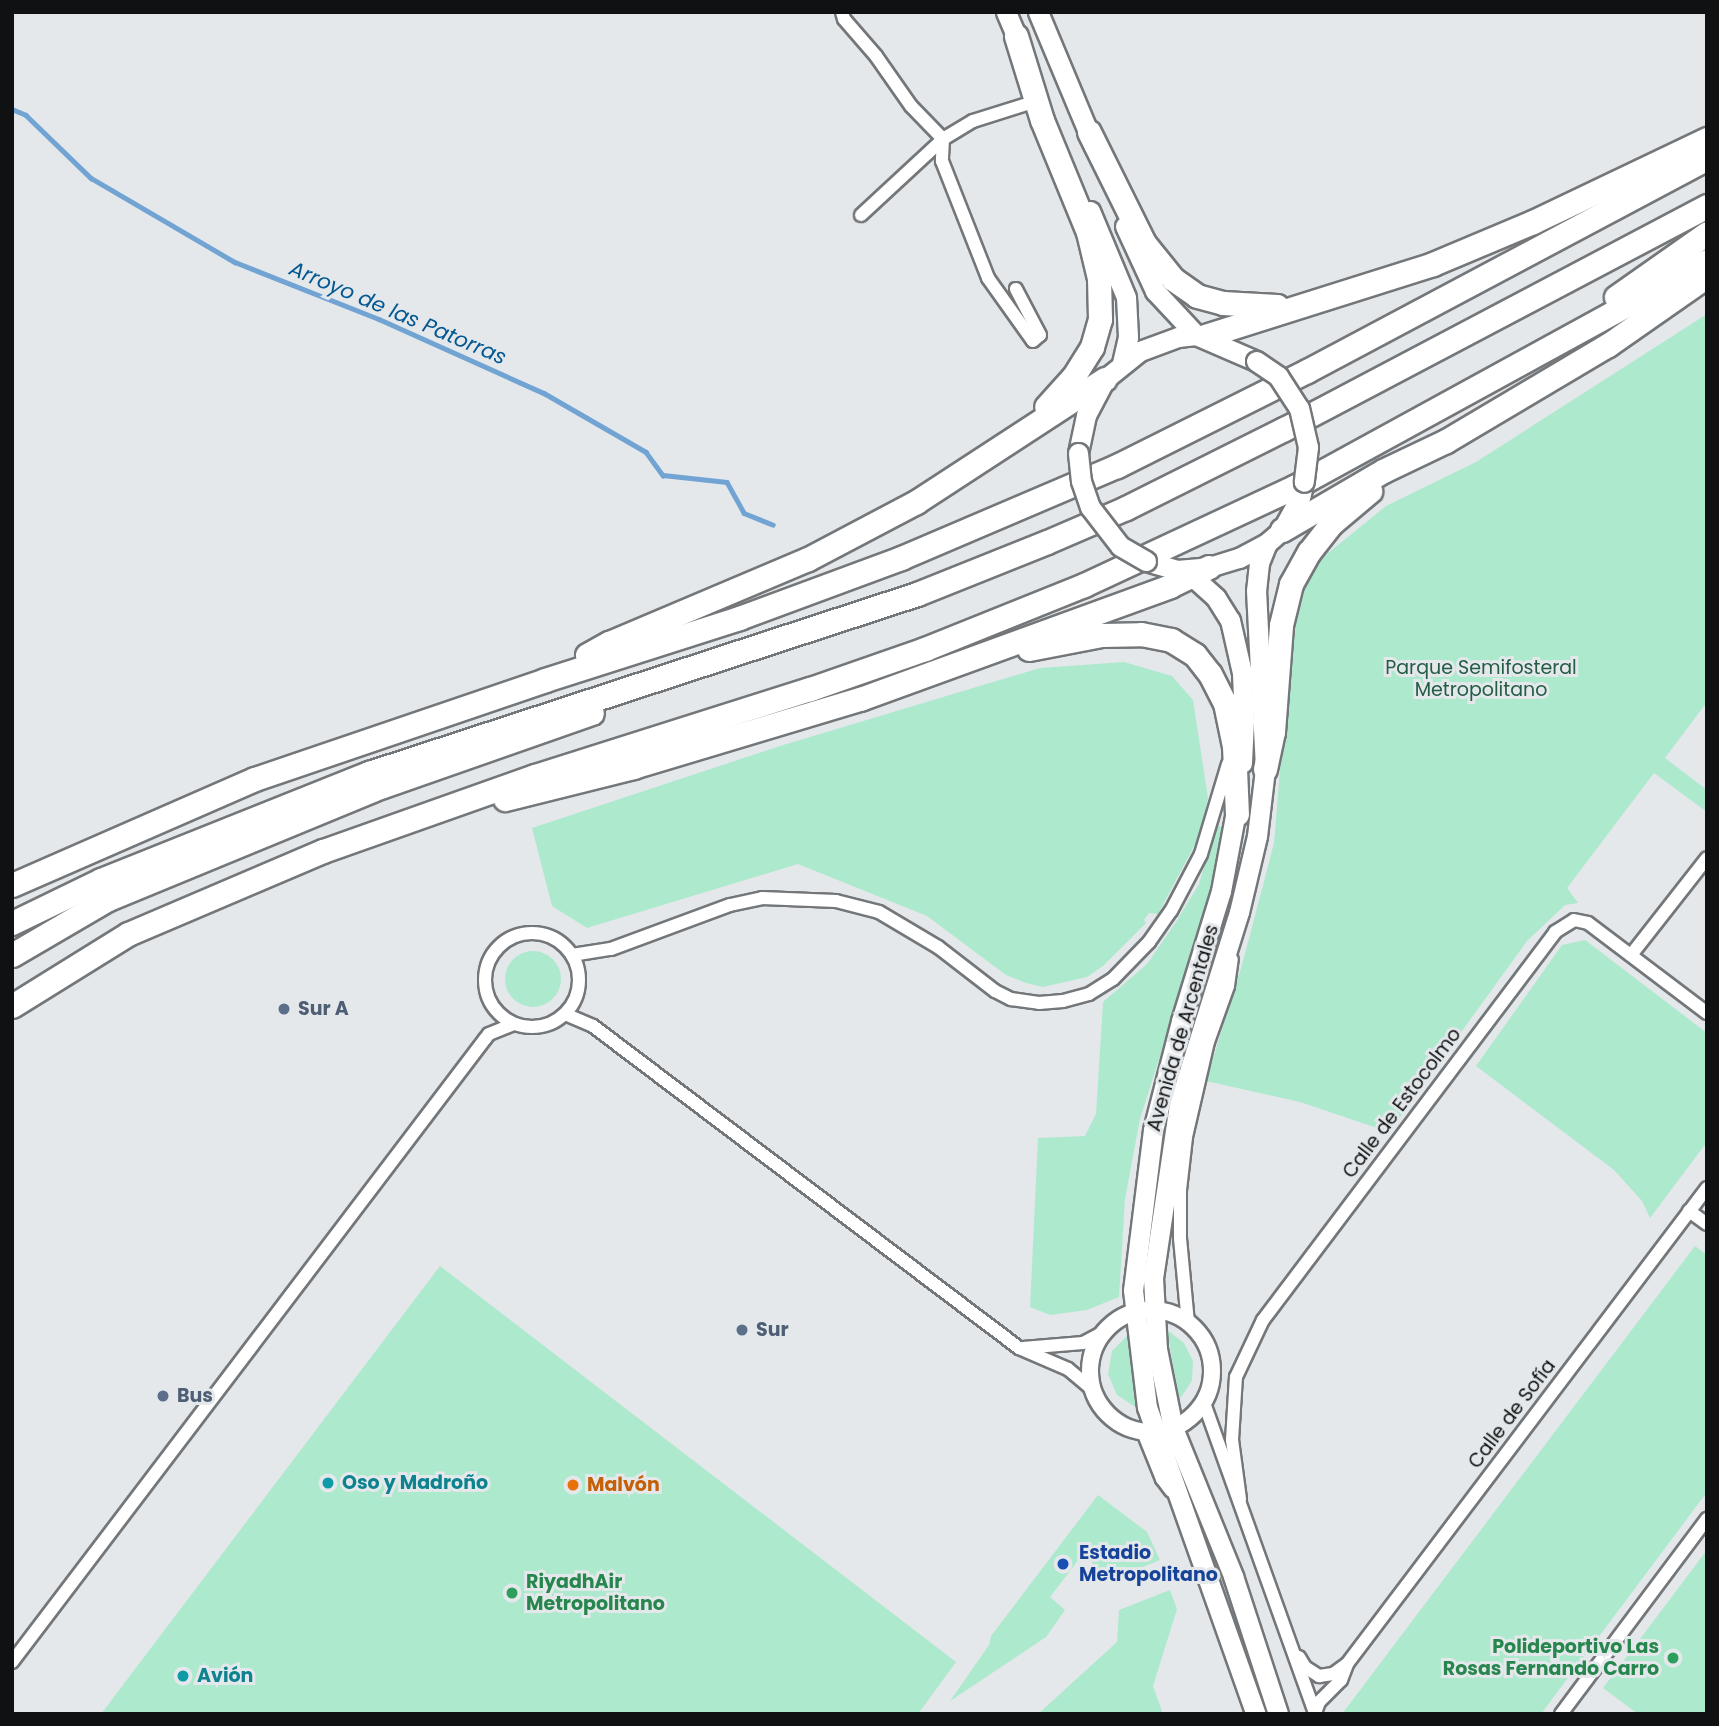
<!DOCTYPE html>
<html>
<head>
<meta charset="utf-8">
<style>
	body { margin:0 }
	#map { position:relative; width:1719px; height:1726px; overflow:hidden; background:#e4e8eb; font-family:Poppins,sans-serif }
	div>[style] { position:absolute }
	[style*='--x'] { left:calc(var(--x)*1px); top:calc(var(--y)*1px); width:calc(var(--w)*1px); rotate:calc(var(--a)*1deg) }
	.green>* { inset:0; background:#ade9cd }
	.round { border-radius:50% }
	.stream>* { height:4.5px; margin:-2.25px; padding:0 2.25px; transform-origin:2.25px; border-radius:2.25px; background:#71a3d3 }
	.roads { filter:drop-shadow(2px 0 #74777a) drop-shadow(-2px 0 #74777a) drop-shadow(0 2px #74777a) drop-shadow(0 -2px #74777a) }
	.minor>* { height:12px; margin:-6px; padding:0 6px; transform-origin:6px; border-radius:6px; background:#fff }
	.minor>.ring { margin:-6px; padding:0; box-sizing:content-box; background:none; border:12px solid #fff; border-radius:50% }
	.tertiary>* { height:16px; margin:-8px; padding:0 8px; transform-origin:8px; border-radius:8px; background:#fff }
	.tertiary>.ring { margin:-8px; padding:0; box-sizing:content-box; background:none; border:16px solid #fff; border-radius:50% }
	.primary>* { height:19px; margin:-9.5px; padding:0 9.5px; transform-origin:9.5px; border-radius:9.5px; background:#fff }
	.motorway>* { height:23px; margin:-11.5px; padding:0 11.5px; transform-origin:11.5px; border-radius:11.5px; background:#fff }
	.bridges { filter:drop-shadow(2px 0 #74777a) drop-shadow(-2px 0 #74777a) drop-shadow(0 2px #74777a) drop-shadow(0 -2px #74777a) }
	.primary-bridge>* { height:19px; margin:-9.5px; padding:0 9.5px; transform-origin:9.5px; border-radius:9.5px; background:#fff }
	.dots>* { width:19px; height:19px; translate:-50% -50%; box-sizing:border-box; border:4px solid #e4e8eb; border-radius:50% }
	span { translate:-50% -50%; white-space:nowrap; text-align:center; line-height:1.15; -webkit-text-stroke:6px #e4e8eb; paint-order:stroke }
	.park-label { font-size:19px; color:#245d46 }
	.service-label { font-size:19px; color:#4e5e75; font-weight:700 }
	.left { translate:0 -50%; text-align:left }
	.street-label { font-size:19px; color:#0f1112 }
	.culture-label { font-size:19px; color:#0d838f; font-weight:700 }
	.food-label { font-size:19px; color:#c56008; font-weight:700 }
	.transit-label { font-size:19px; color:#164399; font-weight:700 }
	.leisure-label { font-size:19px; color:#27864d; font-weight:700 }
	.right { translate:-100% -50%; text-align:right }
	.water-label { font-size:21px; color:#035792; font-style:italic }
	.frame { position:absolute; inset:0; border:14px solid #0f1112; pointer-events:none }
</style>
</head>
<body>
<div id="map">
	<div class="green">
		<div style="clip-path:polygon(1707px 314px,1707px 702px,1665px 758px,1707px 790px,1707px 812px,1654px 773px,1567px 888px,1578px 903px,1565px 905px,1527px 941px,1389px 1132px,1300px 1102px,1206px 1081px,1242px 965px,1274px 843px,1294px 603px,1317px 562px,1386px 506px,1476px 462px)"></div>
		<div style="clip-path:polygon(1124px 662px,1172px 676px,1193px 700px,1208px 798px,1200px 835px,1158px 914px,1149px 913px,1144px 920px,1146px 923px,1103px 966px,1087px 977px,1043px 987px,1026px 983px,1006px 975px,927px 916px,798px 864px,587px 928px,552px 906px,532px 828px,780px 746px,1040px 668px)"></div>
		<div style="clip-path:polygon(1216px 825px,1222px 827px,1212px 892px,1140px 1119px,1125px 1199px,1119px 1297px,1087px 1310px,1050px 1315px,1030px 1307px,1038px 1138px,1085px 1136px,1096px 1114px,1103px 1002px,1147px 964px,1176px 922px,1199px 884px)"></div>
		<div style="clip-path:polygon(1585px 940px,1707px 1033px,1707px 1142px,1650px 1218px,1642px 1201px,1614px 1170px,1476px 1066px,1562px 945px)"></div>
		<div class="round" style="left:505px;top:951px;width:56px;height:56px"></div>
		<div style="clip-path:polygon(1695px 1246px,1707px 1255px,1707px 1492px,1541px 1714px,1342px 1714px)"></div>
		<div style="clip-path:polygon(440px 1266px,956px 1662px,918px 1714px,101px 1714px)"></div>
		<div style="clip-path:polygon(1167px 1330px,1184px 1343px,1193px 1361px,1192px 1381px,1179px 1400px)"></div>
		<div style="clip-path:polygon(1127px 1336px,1134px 1382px,1140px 1410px,1117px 1395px,1108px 1374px,1112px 1351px)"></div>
		<div style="clip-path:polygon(1098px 1495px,1147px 1532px,1160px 1560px,1110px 1580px,1083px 1554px,1050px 1597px,1065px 1610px,1046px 1637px,950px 1701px,989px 1645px,991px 1636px)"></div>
		<div style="clip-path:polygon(1707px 1550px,1707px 1714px,1638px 1714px,1603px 1688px)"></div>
		<div style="clip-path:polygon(1170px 1590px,1177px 1609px,1153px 1686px,1163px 1714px,1038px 1714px,1117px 1642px,1119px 1610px)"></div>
	</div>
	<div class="stream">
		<div style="--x:12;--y:109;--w:15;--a:23"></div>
		<div style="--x:26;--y:115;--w:91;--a:44.1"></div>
		<div style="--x:91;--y:178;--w:167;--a:30.3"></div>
		<div style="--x:235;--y:262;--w:155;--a:21.6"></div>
		<div style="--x:379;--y:319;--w:181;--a:24.2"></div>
		<div style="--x:544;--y:393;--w:118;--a:30"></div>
		<div style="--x:646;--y:452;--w:29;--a:54"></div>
		<div style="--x:663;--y:475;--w:64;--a:6.2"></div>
		<div style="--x:727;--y:482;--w:35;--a:61"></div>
		<div style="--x:744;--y:513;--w:31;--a:22"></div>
	</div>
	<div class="roads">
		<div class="minor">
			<div style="--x:842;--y:12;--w:7;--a:74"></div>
			<div style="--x:844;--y:19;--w:49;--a:49.1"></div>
			<div style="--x:876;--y:56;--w:61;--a:55"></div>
			<div style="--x:911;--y:106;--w:46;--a:45.9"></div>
			<div style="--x:943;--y:139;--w:35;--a:-31"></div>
			<div style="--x:973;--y:121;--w:57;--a:-17.5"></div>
			<div style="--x:943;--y:139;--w:22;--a:93"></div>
			<div style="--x:942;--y:161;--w:126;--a:68.5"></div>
			<div style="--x:988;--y:278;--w:77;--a:54.5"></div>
			<div style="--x:1033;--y:341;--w:9;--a:-41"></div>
			<div style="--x:1040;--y:335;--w:52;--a:-117.6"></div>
			<div style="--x:861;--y:215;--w:112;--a:-42.8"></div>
			<div class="ring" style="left:485px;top:933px;width:82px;height:82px"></div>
			<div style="--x:572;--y:955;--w:39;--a:-9"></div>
			<div style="--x:611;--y:949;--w:127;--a:-20.3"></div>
			<div style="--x:730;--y:905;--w:33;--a:-12"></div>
			<div style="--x:762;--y:898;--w:74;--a:2.3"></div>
			<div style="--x:836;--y:901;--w:44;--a:14.3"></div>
			<div style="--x:879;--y:912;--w:69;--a:30.7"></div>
			<div style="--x:938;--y:947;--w:72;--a:37.7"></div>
			<div style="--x:995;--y:991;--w:18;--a:27"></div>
			<div style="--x:1011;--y:999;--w:28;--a:8"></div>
			<div style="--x:1039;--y:1003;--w:24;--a:-5"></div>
			<div style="--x:1063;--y:1001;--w:27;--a:-15"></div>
			<div style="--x:1089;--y:994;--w:28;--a:-32"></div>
			<div style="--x:1113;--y:979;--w:52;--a:-45.8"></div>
			<div style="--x:1149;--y:942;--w:38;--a:-55"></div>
			<div style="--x:1171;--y:911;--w:64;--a:-62.2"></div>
			<div style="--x:1201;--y:854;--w:94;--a:-73.3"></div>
			<div style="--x:1631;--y:955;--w:123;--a:-51.9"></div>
			<div style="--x:565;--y:1014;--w:30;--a:23"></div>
			<div style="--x:593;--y:1026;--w:534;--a:37.08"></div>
			<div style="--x:1019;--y:1348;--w:53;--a:23.2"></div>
			<div style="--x:1068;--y:1369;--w:33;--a:40"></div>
			<div style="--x:1689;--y:1211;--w:22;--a:36"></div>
			<div style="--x:1188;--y:1323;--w:85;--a:-95.4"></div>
			<div style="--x:1180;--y:1238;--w:48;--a:-90"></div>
			<div style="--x:1180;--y:1190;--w:53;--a:-83.5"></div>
			<div style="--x:1186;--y:1137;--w:98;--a:-77"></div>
			<div style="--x:1208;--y:1042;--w:59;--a:-70.3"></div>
			<div style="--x:1228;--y:986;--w:27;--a:-82"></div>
			<div style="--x:1023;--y:1348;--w:60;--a:-4.8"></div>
			<div style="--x:1083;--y:1343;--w:24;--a:-28"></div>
			<div style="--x:1204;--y:1403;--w:329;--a:70.3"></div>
			<div style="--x:1143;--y:1432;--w:51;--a:68"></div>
			<div style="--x:1162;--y:1479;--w:15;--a:53"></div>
			<div style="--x:1240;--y:1499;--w:60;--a:-97.7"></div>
			<div style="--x:1232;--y:1440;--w:63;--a:-86.4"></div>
			<div style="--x:1236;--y:1377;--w:63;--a:-64.7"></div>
			<div style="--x:1263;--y:1320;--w:486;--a:-53"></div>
			<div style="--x:1555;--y:932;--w:22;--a:-32"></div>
			<div style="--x:1574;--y:920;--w:14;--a:12"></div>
			<div style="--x:1588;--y:923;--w:149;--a:37.1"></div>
			<div style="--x:1299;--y:1657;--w:12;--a:59"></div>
			<div style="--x:1305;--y:1667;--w:17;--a:33"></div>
			<div style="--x:1319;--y:1676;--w:14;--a:-8"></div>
			<div style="--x:1333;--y:1674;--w:17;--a:-36"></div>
			<div style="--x:12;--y:1662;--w:782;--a:-52.79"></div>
			<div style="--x:485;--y:1039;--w:6;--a:-51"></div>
			<div style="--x:489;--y:1034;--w:27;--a:-22"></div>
			<div style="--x:1315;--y:1713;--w:12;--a:-70"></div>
			<div style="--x:1319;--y:1702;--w:31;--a:-45"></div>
			<div style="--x:1341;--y:1680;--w:17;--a:-69"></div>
			<div style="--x:1347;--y:1664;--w:597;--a:-52.9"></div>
			<div style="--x:1561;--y:1714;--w:244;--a:-53.2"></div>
		</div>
		<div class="tertiary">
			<div class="ring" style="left:1090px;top:1310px;width:106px;height:106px"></div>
		</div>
		<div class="primary">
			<div style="--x:1006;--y:12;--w:39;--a:67"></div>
			<div style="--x:1038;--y:12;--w:145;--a:67.3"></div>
			<div style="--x:1090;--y:211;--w:93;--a:67.3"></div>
			<div style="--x:1126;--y:297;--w:40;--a:87.1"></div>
			<div style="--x:1128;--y:337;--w:27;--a:103"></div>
			<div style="--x:1125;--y:226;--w:72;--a:65.2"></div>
			<div style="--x:1155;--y:291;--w:60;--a:47"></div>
			<div style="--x:1078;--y:453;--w:39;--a:-78"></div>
			<div style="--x:1086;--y:415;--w:41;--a:-62.2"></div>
			<div style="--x:1105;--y:379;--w:45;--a:-38.7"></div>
			<div style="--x:1140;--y:351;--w:40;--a:-20.2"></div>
			<div style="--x:1178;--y:337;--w:18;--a:-6"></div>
			<div style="--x:1196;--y:335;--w:65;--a:23.4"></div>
			<div style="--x:1267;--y:543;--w:22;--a:112"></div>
			<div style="--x:1259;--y:563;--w:27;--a:96"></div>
			<div style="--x:1256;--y:590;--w:179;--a:87.1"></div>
			<div style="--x:1265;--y:769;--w:67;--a:96.8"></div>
			<div style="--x:1257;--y:836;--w:78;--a:103.3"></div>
			<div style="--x:1239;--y:912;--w:201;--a:107.4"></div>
			<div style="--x:1179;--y:1104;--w:176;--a:98.5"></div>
			<div style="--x:1153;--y:1278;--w:71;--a:86.8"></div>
			<div style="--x:1157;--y:1349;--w:81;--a:78.6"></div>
			<div style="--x:1173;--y:1428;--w:160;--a:67.9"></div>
			<div style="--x:1233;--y:1576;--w:145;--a:71.9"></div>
			<div style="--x:1146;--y:561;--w:32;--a:16"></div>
			<div style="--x:1177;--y:570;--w:32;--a:-5"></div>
			<div style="--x:1209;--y:567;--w:31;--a:-17"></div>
			<div style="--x:1239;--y:558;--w:32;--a:-28"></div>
			<div style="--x:1267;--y:543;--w:20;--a:-41"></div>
			<div style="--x:1282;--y:530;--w:38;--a:-61"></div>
			<div style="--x:1300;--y:497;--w:16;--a:-75"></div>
			<div style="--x:1178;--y:570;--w:17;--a:25"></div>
			<div style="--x:1193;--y:577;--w:31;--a:42"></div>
			<div style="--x:1216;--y:598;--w:26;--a:58"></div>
			<div style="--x:1230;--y:620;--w:54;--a:77.2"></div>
			<div style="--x:1242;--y:673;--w:47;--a:87.6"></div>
			<div style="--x:1244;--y:720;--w:43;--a:92.7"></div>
			<div style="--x:1238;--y:800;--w:93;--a:100.6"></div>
			<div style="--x:1221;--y:891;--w:136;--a:107.1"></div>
			<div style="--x:1181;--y:1021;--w:113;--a:104.4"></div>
			<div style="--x:1153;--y:1130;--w:161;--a:97.1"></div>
			<div style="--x:1133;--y:1290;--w:118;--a:83.2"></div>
			<div style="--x:1147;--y:1407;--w:326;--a:70.5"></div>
		</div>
		<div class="motorway">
			<div style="--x:1016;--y:36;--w:88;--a:72.8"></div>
			<div style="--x:1042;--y:120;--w:121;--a:67.7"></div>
			<div style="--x:1088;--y:232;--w:47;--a:76.6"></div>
			<div style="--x:1099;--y:278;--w:41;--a:88.6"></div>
			<div style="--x:1100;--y:319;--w:29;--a:106"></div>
			<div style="--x:1092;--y:347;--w:36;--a:122"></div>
			<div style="--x:1073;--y:377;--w:40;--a:132"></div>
			<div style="--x:1089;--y:132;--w:124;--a:63.6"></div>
			<div style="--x:1144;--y:243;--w:46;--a:51.1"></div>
			<div style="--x:1173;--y:279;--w:29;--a:35"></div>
			<div style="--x:1197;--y:296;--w:27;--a:15"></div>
			<div style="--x:1223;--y:303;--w:54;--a:3.2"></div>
			<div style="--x:1616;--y:297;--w:111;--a:-35.1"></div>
			<div style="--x:1205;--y:336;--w:239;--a:-17.5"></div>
			<div style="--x:1433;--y:264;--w:108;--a:-22.8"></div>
			<div style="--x:1533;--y:222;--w:193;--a:-25.5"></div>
			<div style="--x:1282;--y:530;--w:117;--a:-30.3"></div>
			<div style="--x:1383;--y:471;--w:70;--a:-25.5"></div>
			<div style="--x:1446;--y:441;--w:188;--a:-30.7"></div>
			<div style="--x:1608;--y:345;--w:121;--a:-34.9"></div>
			<div style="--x:1029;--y:649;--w:74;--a:-10.9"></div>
			<div style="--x:1102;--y:635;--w:39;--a:-1"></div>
			<div style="--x:1141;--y:634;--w:31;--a:11"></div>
			<div style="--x:1171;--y:640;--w:28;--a:32"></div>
			<div style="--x:1195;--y:655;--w:24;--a:52"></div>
			<div style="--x:1210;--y:674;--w:33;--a:63"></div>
			<div style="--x:1225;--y:703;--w:44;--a:78.2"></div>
			<div style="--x:1234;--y:746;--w:68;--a:87.5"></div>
			<div style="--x:587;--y:655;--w:25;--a:-29"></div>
			<div style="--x:609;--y:643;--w:216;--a:-22.9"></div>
			<div style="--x:808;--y:559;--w:122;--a:-27.8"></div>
			<div style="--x:916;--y:502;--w:225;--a:-33.1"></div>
			<div style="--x:1265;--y:769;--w:38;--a:-78"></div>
			<div style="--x:1273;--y:732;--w:107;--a:-85.7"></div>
			<div style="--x:1281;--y:625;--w:42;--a:-76.3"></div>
			<div style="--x:1291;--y:584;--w:37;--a:-61"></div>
			<div style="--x:1309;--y:552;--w:37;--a:-52"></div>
			<div style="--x:1332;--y:523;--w:50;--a:-40.1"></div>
			<div style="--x:505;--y:799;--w:132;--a:-14"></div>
			<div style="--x:633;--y:767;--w:237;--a:-16.7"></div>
			<div style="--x:860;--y:699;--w:330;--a:-20"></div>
			<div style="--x:1170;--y:586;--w:43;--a:-26"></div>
			<div style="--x:12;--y:885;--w:265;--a:-23.6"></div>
			<div style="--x:255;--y:779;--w:306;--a:-18.8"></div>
			<div style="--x:545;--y:680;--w:204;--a:-17.7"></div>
			<div style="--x:739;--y:618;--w:173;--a:-20.3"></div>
			<div style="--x:901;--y:558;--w:235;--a:-23.1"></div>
			<div style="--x:1117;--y:466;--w:212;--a:-26.6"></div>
			<div style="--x:1307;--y:371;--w:453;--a:-28"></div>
			<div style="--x:12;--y:923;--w:99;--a:-25.8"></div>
			<div style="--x:101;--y:880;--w:289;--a:-21.8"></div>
			<div style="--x:369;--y:773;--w:576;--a:-18.09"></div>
			<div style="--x:917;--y:594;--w:140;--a:-21.8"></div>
			<div style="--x:1047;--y:542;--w:86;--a:-23.3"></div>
			<div style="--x:1126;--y:508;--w:177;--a:-26.6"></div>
			<div style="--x:1284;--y:429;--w:478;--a:-27.8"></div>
			<div style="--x:12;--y:955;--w:111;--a:-30.3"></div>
			<div style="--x:108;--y:899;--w:286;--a:-22.4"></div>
			<div style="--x:372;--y:790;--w:233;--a:-19.3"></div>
			<div style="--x:12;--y:1006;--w:137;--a:-31.8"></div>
			<div style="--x:128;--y:934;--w:212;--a:-23.1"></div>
			<div style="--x:323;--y:851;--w:225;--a:-19.5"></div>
			<div style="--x:535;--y:776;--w:288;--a:-17.6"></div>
			<div style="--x:810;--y:689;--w:122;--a:-19.2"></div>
			<div style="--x:925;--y:649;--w:171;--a:-21.9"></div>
			<div style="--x:1084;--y:585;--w:234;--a:-25"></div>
			<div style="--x:1296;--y:486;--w:469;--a:-28.7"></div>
		</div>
	</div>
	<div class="bridges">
		<div class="primary-bridge">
			<div style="--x:1256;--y:361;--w:27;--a:34"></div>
			<div style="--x:1278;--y:376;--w:38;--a:57"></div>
			<div style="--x:1299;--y:408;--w:40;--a:77"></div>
			<div style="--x:1308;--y:447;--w:35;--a:97"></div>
			<div style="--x:1078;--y:453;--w:28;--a:84"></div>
			<div style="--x:1081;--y:481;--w:28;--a:71"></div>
			<div style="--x:1090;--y:507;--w:49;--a:52.4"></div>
			<div style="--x:1120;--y:546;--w:30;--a:30"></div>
		</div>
	</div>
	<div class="dots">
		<div style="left:284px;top:1009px;background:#5c6f8a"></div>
		<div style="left:742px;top:1330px;background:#5c6f8a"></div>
		<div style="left:163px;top:1396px;background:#5c6f8a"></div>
		<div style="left:328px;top:1483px;background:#0f9aa8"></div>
		<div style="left:573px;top:1485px;background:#e8710a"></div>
		<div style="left:1063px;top:1564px;background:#1a4fb4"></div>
		<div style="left:512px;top:1593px;background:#2e9e5b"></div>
		<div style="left:1673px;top:1658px;background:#2e9e5b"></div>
		<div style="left:183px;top:1676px;background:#0f9aa8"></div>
	</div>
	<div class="park-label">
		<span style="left:1481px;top:679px">Parque Semifosteral<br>Metropolitano</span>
	</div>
	<div class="service-label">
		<span class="left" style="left:298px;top:1009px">Sur A</span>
		<span class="left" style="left:756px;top:1330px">Sur</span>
		<span class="left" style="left:177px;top:1396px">Bus</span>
	</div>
	<div class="street-label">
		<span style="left:1183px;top:1028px;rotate:-74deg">Avenida de Arcentales</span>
		<span style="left:1402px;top:1103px;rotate:-53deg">Calle de Estocolmo</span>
		<span style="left:1512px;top:1414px;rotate:-53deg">Calle de Sofía</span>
	</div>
	<div class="culture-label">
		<span class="left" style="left:342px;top:1483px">Oso y Madroño</span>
		<span class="left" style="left:197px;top:1676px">Avión</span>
	</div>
	<div class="food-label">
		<span class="left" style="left:587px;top:1485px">Malvón</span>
	</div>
	<div class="transit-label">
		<span class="left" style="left:1079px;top:1564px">Estadio<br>Metropolitano</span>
	</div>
	<div class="leisure-label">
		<span class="left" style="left:526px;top:1593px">RiyadhAir<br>Metropolitano</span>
		<span class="right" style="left:1659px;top:1658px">Polideportivo Las<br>Rosas Fernando Carro</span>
	</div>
	<div class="water-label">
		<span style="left:398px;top:313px;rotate:23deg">Arroyo de las Patorras</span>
	</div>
	<div class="frame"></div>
</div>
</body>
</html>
